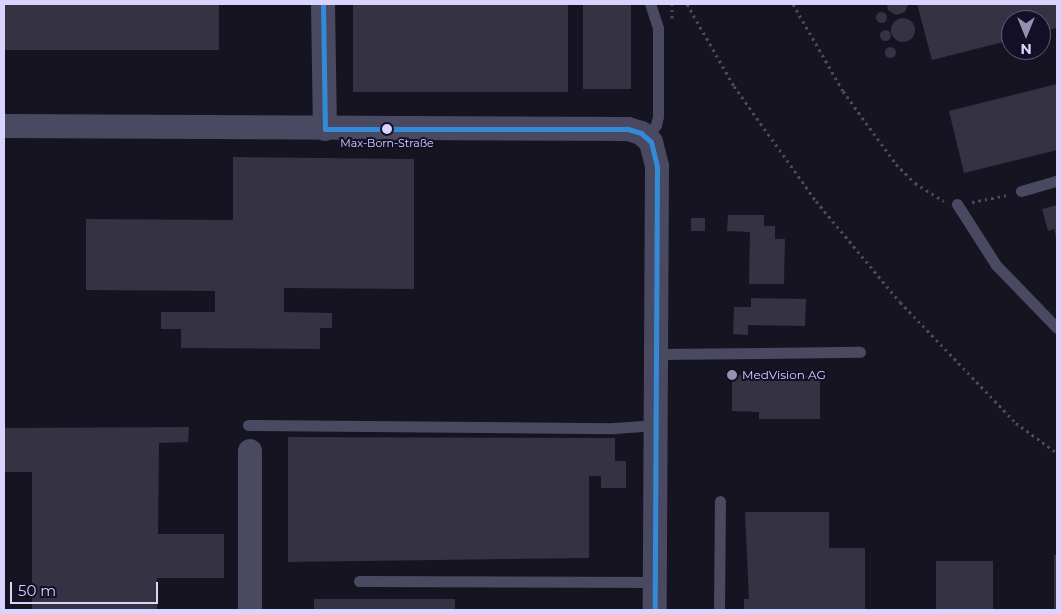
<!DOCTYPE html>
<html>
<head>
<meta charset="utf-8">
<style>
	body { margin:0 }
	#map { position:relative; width:1061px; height:614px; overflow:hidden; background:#161421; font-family:Montserrat,sans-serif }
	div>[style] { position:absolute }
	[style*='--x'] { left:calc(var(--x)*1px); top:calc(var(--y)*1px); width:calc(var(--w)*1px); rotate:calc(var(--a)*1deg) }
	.building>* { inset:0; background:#343243; transform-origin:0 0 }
	.round { border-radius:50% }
	.path>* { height:3px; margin-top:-1.5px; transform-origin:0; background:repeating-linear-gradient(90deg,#44505f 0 2.5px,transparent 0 6.5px) }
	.service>* { height:11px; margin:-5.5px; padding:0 5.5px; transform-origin:5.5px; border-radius:5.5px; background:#4a4962 }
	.minor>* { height:24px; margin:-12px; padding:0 12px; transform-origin:12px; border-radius:12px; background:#4a4962 }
	.bus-1>* { height:5px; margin:-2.5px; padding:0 2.5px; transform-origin:2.5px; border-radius:2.5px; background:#338bd7 }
	.dots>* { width:14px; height:14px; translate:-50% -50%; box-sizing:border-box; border:2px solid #130f26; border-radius:50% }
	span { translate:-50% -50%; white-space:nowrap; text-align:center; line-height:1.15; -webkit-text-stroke:4px #130f26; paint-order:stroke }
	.bus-label { font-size:11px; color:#d9d4ff }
	.poi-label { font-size:12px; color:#d9d4ff }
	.left { translate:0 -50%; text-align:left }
	.frame { position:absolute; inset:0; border:5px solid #d9d4ff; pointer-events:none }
	.north { position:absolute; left:1001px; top:10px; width:50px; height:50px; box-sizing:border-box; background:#130f26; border:1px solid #625e7d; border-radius:50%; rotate:180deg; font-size:14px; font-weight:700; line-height:20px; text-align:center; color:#d9d4ff }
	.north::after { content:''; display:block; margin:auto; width:18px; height:22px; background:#9591b1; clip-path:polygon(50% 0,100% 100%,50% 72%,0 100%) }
	.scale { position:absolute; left:10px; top:582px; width:148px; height:22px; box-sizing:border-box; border:2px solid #d9d4ff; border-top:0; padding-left:6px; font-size:15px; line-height:18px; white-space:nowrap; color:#d9d4ff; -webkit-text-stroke:4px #130f26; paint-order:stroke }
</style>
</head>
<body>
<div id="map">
	<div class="building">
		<div style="left:4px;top:4px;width:215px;height:46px"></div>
		<div style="left:353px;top:4px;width:215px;height:88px"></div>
		<div style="left:583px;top:4px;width:48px;height:85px"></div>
		<div style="clip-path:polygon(887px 4px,908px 4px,908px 5px,905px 12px,896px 15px,888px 10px)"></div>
		<div style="clip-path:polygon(917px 4px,1057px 4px,1057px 28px,1041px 32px,1041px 20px,1011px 20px,1011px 40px,932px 60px)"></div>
		<div class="round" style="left:875.5px;top:11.5px;width:11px;height:11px"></div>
		<div class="round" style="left:891px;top:18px;width:24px;height:24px"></div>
		<div class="round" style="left:879.5px;top:29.5px;width:11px;height:11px"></div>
		<div class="round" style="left:884.5px;top:46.5px;width:11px;height:11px"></div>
		<div style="clip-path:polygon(1057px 84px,1057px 150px,964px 173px,949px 111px)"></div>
		<div style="clip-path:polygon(233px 157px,414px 159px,414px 289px,284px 288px,284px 312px,332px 313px,332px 328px,320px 328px,320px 349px,181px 348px,181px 329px,161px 329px,161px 312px,215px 312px,215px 291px,86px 290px,86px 219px,233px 220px)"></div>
		<div style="clip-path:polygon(1057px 205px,1057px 237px,1056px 237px,1054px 229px,1048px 231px,1042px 209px)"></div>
		<div style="clip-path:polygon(728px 215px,764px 215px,764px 226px,775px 226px,775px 239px,785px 239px,784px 284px,749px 284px,750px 232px,727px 231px)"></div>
		<div style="left:705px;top:218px;width:13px;height:14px;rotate:90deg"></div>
		<div style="clip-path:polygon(751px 298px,806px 299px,805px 326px,748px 325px,748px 335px,733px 334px,734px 307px,751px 307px)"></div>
		<div style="clip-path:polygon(732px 375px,820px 376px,820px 419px,759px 419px,759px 412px,732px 411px)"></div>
		<div style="clip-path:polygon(189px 427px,188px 442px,159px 443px,158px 534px,224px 534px,224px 578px,157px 578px,157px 610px,32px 610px,32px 472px,4px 472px,4px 428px)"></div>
		<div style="clip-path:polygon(288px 437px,615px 438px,615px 461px,626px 461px,626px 488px,601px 488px,601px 476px,589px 476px,589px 558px,288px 562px)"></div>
		<div style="clip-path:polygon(745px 512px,829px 512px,829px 548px,865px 548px,865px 610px,744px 610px,744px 599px,749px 599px)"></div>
		<div style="left:1054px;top:555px;width:3px;height:55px"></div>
		<div style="left:936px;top:561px;width:57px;height:49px"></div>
		<div style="left:314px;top:599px;width:141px;height:11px"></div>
	</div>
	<div class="path">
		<div style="--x:687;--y:4;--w:95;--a:60.2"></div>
		<div style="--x:734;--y:86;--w:141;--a:54.5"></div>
		<div style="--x:816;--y:201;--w:131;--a:50.3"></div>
		<div style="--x:900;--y:302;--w:168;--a:46.2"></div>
		<div style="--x:1016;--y:423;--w:51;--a:36.2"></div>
		<div style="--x:793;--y:4;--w:100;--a:60.1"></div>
		<div style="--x:843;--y:91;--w:90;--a:54"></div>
		<div style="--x:896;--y:164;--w:27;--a:45"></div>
		<div style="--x:915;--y:183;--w:34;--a:32"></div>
		<div style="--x:672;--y:18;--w:14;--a:-90"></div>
		<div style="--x:972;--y:202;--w:36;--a:-11"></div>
	</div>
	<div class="service">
		<div style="--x:645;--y:137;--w:16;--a:-47"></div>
		<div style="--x:656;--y:125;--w:9;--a:-77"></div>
		<div style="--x:658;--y:116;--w:88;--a:-90"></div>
		<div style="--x:658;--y:28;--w:25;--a:-108"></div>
		<div style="--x:1021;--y:191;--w:37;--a:-16"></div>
		<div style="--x:957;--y:204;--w:72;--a:57.4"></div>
		<div style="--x:996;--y:265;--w:88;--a:45.9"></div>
		<div style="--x:657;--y:354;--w:203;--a:-0.6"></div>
		<div style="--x:248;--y:425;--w:366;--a:0.5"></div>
		<div style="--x:614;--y:428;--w:43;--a:-4"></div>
		<div style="--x:359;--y:581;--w:296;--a:0.2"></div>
		<div style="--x:719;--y:610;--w:109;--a:-89.5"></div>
	</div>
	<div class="minor">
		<div style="--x:323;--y:4;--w:125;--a:89.1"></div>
		<div style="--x:4;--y:126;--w:624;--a:0.28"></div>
		<div style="--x:628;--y:129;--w:14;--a:17"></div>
		<div style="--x:641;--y:133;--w:13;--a:42"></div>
		<div style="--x:651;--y:142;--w:25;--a:76"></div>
		<div style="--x:657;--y:166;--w:444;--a:90.3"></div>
		<div style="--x:250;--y:451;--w:159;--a:90"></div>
	</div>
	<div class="bus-1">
		<div style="--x:323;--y:4;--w:125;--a:89.1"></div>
		<div style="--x:325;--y:129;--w:303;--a:0"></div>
		<div style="--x:628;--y:129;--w:14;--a:17"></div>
		<div style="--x:641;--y:133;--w:13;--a:42"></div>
		<div style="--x:651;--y:142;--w:25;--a:76"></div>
		<div style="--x:657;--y:166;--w:444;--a:90.3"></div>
	</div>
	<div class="dots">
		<div style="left:387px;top:129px;background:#d9d4ff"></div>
		<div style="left:732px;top:375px;background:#9591b1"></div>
	</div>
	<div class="bus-label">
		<span style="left:387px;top:143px">Max-Born-Straße</span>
	</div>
	<div class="poi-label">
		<span class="left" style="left:742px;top:375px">MedVision AG</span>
	</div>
	<div class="frame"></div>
	<div class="north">N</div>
	<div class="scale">50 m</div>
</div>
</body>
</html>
